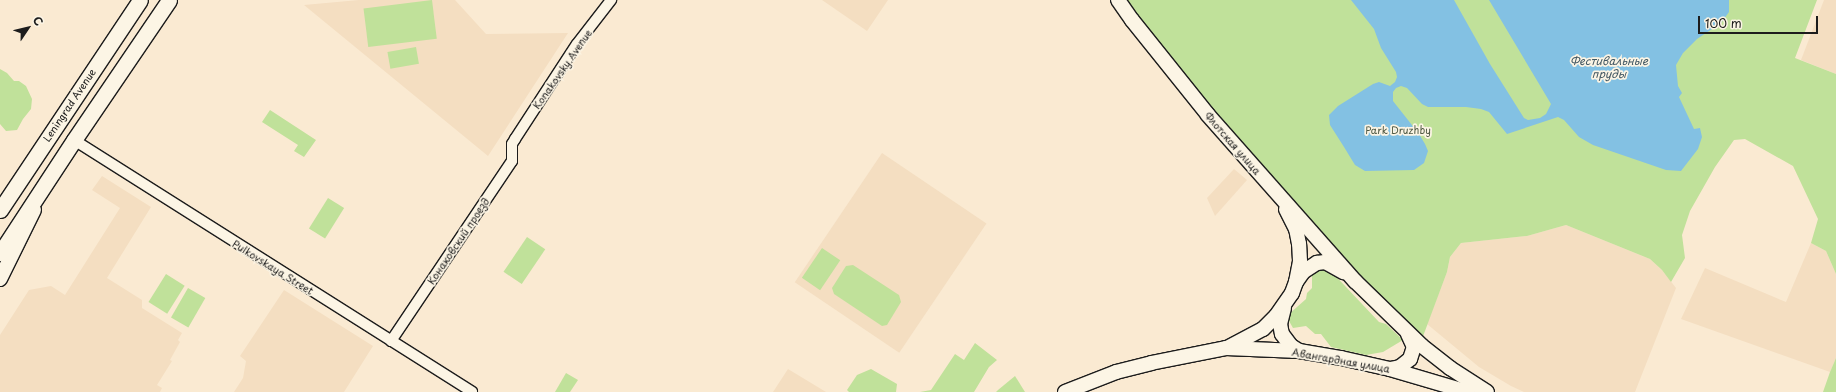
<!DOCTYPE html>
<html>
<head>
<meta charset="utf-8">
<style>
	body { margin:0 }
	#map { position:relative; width:1836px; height:392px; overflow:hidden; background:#faead2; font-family:"Playpen Sans",sans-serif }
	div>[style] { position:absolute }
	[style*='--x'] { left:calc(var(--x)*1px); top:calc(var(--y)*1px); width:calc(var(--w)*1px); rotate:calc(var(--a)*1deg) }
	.built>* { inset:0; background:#f4dec1; transform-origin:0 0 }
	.green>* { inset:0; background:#c0e19a; transform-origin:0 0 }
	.water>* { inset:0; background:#83c1e3 }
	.roads { filter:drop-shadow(1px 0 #1c1c1c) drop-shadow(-1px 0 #1c1c1c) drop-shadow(0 1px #1c1c1c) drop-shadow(0 -1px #1c1c1c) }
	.street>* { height:10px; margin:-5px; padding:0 5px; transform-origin:5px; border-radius:5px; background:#fcf5e5 }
	.secondary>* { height:14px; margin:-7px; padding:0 7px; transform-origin:7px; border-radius:7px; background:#fcf5e5 }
	.primary>* { height:15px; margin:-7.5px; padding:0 7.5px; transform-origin:7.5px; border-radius:7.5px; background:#fcf5e5 }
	span { translate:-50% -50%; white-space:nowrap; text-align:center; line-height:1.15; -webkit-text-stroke:3.5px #fcf5e5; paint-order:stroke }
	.street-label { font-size:10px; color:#1c1c1c }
	.park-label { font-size:10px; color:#4d5742 }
	.water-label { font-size:11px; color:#405662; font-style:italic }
	.north { position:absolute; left:8px; top:8px; width:40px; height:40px; -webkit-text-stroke:3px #fcf5e5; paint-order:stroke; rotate:55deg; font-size:11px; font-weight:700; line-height:16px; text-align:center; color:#1c1c1c }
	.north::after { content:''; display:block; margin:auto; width:14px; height:18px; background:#1c1c1c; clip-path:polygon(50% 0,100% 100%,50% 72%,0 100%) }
	.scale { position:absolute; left:1698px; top:16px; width:120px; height:18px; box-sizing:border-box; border:2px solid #1c1c1c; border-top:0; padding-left:5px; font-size:12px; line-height:14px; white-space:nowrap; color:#1c1c1c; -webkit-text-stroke:3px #fcf5e5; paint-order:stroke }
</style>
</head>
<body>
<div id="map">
	<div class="built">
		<div style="clip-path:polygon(359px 0,455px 0,486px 34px,568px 33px,488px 156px,304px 5px)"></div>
		<div style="clip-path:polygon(822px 0,888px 0,867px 31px)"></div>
		<div style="clip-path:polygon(1824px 0,1836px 0,1836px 74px,1801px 60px)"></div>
		<div style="left:882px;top:153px;width:126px;height:156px;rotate:34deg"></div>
		<div style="clip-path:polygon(1234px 169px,1247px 180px,1215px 216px,1207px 198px)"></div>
		<div style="clip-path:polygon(102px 176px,151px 207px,107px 278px,142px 300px,142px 308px,182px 333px,178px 340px,180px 342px,170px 360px,172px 361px,157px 385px,162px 388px,160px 392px,0 392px,0 335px,29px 290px,51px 286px,65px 295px,120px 208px,92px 190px)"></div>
		<div style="clip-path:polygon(1566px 225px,1650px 259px,1662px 270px,1676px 288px,1635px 392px,1524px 392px,1511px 386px,1479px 367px,1427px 324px,1447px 272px,1450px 257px,1461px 243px,1527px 236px)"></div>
		<div style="clip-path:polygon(1811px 243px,1826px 251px,1836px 274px,1836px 358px,1830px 372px,1681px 319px,1705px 268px,1786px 302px)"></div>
		<div style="clip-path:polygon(284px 290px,373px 346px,344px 392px,234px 392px,243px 378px,246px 361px,240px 356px)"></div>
		<div style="clip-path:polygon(788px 369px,826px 392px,773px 392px)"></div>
	</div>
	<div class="green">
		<div style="left:432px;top:0;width:39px;height:69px;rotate:83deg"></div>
		<div style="clip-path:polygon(1124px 0,1817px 0,1795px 58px,1836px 74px,1836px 274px,1826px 251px,1811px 243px,1818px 219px,1793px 166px,1745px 139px,1734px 140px,1715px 167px,1690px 211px,1682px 235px,1685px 258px,1671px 282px,1662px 270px,1650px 259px,1566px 225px,1527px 236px,1461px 243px,1450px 257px,1447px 272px,1422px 339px,1371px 293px,1248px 155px)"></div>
		<div style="left:416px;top:47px;width:17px;height:29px;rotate:80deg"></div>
		<div style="clip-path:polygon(0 69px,7px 73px,14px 81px,19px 81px,26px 86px,32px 99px,31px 109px,23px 119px,17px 130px,6px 131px,0 124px)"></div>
		<div style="clip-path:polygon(270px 110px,316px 140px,304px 157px,294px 151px,298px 145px,262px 122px)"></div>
		<div style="left:328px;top:198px;width:19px;height:36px;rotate:32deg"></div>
		<div style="left:527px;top:237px;width:22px;height:42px;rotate:34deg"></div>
		<div style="left:822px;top:248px;width:22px;height:36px;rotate:34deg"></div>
		<div style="clip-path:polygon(853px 265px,899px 295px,901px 302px,887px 325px,882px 326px,834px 294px,832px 288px,846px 266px)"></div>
		<div style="clip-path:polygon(1318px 268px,1329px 269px,1379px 322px,1386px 324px,1403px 340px,1383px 352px,1366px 355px,1331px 347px,1321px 334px,1315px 334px,1306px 326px,1293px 328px,1289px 321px,1288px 315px,1306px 299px,1307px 293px,1312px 288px,1312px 271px)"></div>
		<div style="left:166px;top:274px;width:22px;height:33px;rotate:32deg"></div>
		<div style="left:188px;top:288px;width:20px;height:34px;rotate:30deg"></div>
		<div style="clip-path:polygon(975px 343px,997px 360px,989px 367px,974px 392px,920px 392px,931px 390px,955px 354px,964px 360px)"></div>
		<div style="clip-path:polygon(1836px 358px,1836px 392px,1823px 392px,1830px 372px)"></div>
		<div style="clip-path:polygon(871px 369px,897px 384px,896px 392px,849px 392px,847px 390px,857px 375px)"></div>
		<div style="clip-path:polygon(566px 373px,578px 380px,570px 392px,555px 392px)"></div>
		<div style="clip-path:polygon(1015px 376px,1025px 392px,996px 392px,998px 390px)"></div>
	</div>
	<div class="water">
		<div style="clip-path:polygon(1351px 0,1454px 0,1490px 64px,1524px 118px,1528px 120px,1540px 118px,1546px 114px,1551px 104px,1489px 0,1729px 0,1729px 12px,1721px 23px,1697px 39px,1683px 53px,1676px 65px,1678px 86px,1682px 93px,1679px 97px,1694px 129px,1700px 128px,1702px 137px,1698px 149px,1681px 171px,1666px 170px,1593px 145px,1579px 137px,1564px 120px,1558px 117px,1507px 134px,1489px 112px,1481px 109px,1466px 107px,1428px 107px,1422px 104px,1407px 88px,1401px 86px,1396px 88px,1393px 92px,1393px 101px,1419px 134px,1425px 144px,1428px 151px,1424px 163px,1414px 170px,1365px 171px,1355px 165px,1344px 147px,1330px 125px,1329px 115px,1338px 106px,1373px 84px,1379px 82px,1390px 86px,1395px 82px,1397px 77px,1396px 72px,1381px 48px,1374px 29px)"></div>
	</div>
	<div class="roads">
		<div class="street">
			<div style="--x:74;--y:140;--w:471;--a:32.3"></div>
			<div style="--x:391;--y:341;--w:217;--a:-56.1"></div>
			<div style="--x:512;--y:161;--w:17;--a:-90"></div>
			<div style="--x:512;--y:144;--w:6;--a:-59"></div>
			<div style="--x:515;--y:139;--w:113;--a:-56.9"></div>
			<div style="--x:577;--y:44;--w:56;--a:-52.3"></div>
		</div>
		<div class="secondary">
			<div style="--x:1118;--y:0;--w:24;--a:55"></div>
			<div style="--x:1132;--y:20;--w:122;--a:51.3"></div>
			<div style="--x:1208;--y:115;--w:222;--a:48.5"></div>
			<div style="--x:1355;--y:281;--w:93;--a:44.1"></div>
			<div style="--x:1422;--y:346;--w:36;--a:38"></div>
			<div style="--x:1450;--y:368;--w:44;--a:33"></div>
			<div style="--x:0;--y:279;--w:77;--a:-63.8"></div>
			<div style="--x:1296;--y:282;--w:12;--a:-55"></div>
			<div style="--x:1303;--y:272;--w:17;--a:-33"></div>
			<div style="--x:1317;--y:263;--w:8;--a:-7"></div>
			<div style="--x:1325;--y:262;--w:21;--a:29"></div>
			<div style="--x:1284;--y:308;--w:16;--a:104"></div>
			<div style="--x:1280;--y:324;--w:10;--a:79"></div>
			<div style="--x:1282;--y:334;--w:15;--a:53"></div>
			<div style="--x:1291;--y:346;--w:9;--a:32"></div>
			<div style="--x:1229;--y:347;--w:38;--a:-28"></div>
			<div style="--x:1263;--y:329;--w:18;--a:-45"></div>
			<div style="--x:1276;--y:316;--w:28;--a:-55"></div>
			<div style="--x:1292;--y:293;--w:12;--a:-70"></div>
			<div style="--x:1296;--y:282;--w:21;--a:-79"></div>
			<div style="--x:1300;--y:261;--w:17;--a:-93"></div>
			<div style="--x:1299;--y:244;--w:15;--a:-101"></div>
			<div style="--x:1296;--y:229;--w:22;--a:-117"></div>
			<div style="--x:1390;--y:369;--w:10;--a:-11"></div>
			<div style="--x:1400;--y:367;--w:13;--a:-39"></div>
			<div style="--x:1410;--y:359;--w:13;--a:-72"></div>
			<div style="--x:1414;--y:347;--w:14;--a:-115"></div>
			<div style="--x:1065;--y:392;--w:55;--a:-21.4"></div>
			<div style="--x:1116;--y:372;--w:36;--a:-14"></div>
			<div style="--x:1151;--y:363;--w:76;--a:-11.3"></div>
			<div style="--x:1226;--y:348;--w:73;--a:2.4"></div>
			<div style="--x:1299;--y:351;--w:43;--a:9.5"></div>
			<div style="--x:1341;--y:358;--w:50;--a:12.7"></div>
			<div style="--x:1390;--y:369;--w:81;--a:16.4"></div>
		</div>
		<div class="primary">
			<div style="--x:0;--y:210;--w:252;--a:-56.3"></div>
			<div style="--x:0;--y:253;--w:135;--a:-56.8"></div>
			<div style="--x:74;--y:140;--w:169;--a:-55.8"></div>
		</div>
	</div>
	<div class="street-label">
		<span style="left:562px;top:69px;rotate:-55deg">Konakovsky Avenue</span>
		<span style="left:69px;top:105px;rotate:-56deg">Leningrad Avenue</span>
		<span style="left:1233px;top:143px;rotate:49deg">Флотская улица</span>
		<span style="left:458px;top:241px;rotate:-56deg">Конаковский проезд</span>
		<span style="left:273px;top:267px;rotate:32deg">Pulkovskaya Street</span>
		<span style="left:1341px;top:360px;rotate:10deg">Авангардная улица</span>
	</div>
	<div class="park-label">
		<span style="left:1398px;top:130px">Park Druzhby</span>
	</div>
	<div class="water-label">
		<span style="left:1609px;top:68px">Фестивальные<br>пруды</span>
	</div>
	<div class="north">С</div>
	<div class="scale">100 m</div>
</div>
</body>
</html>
